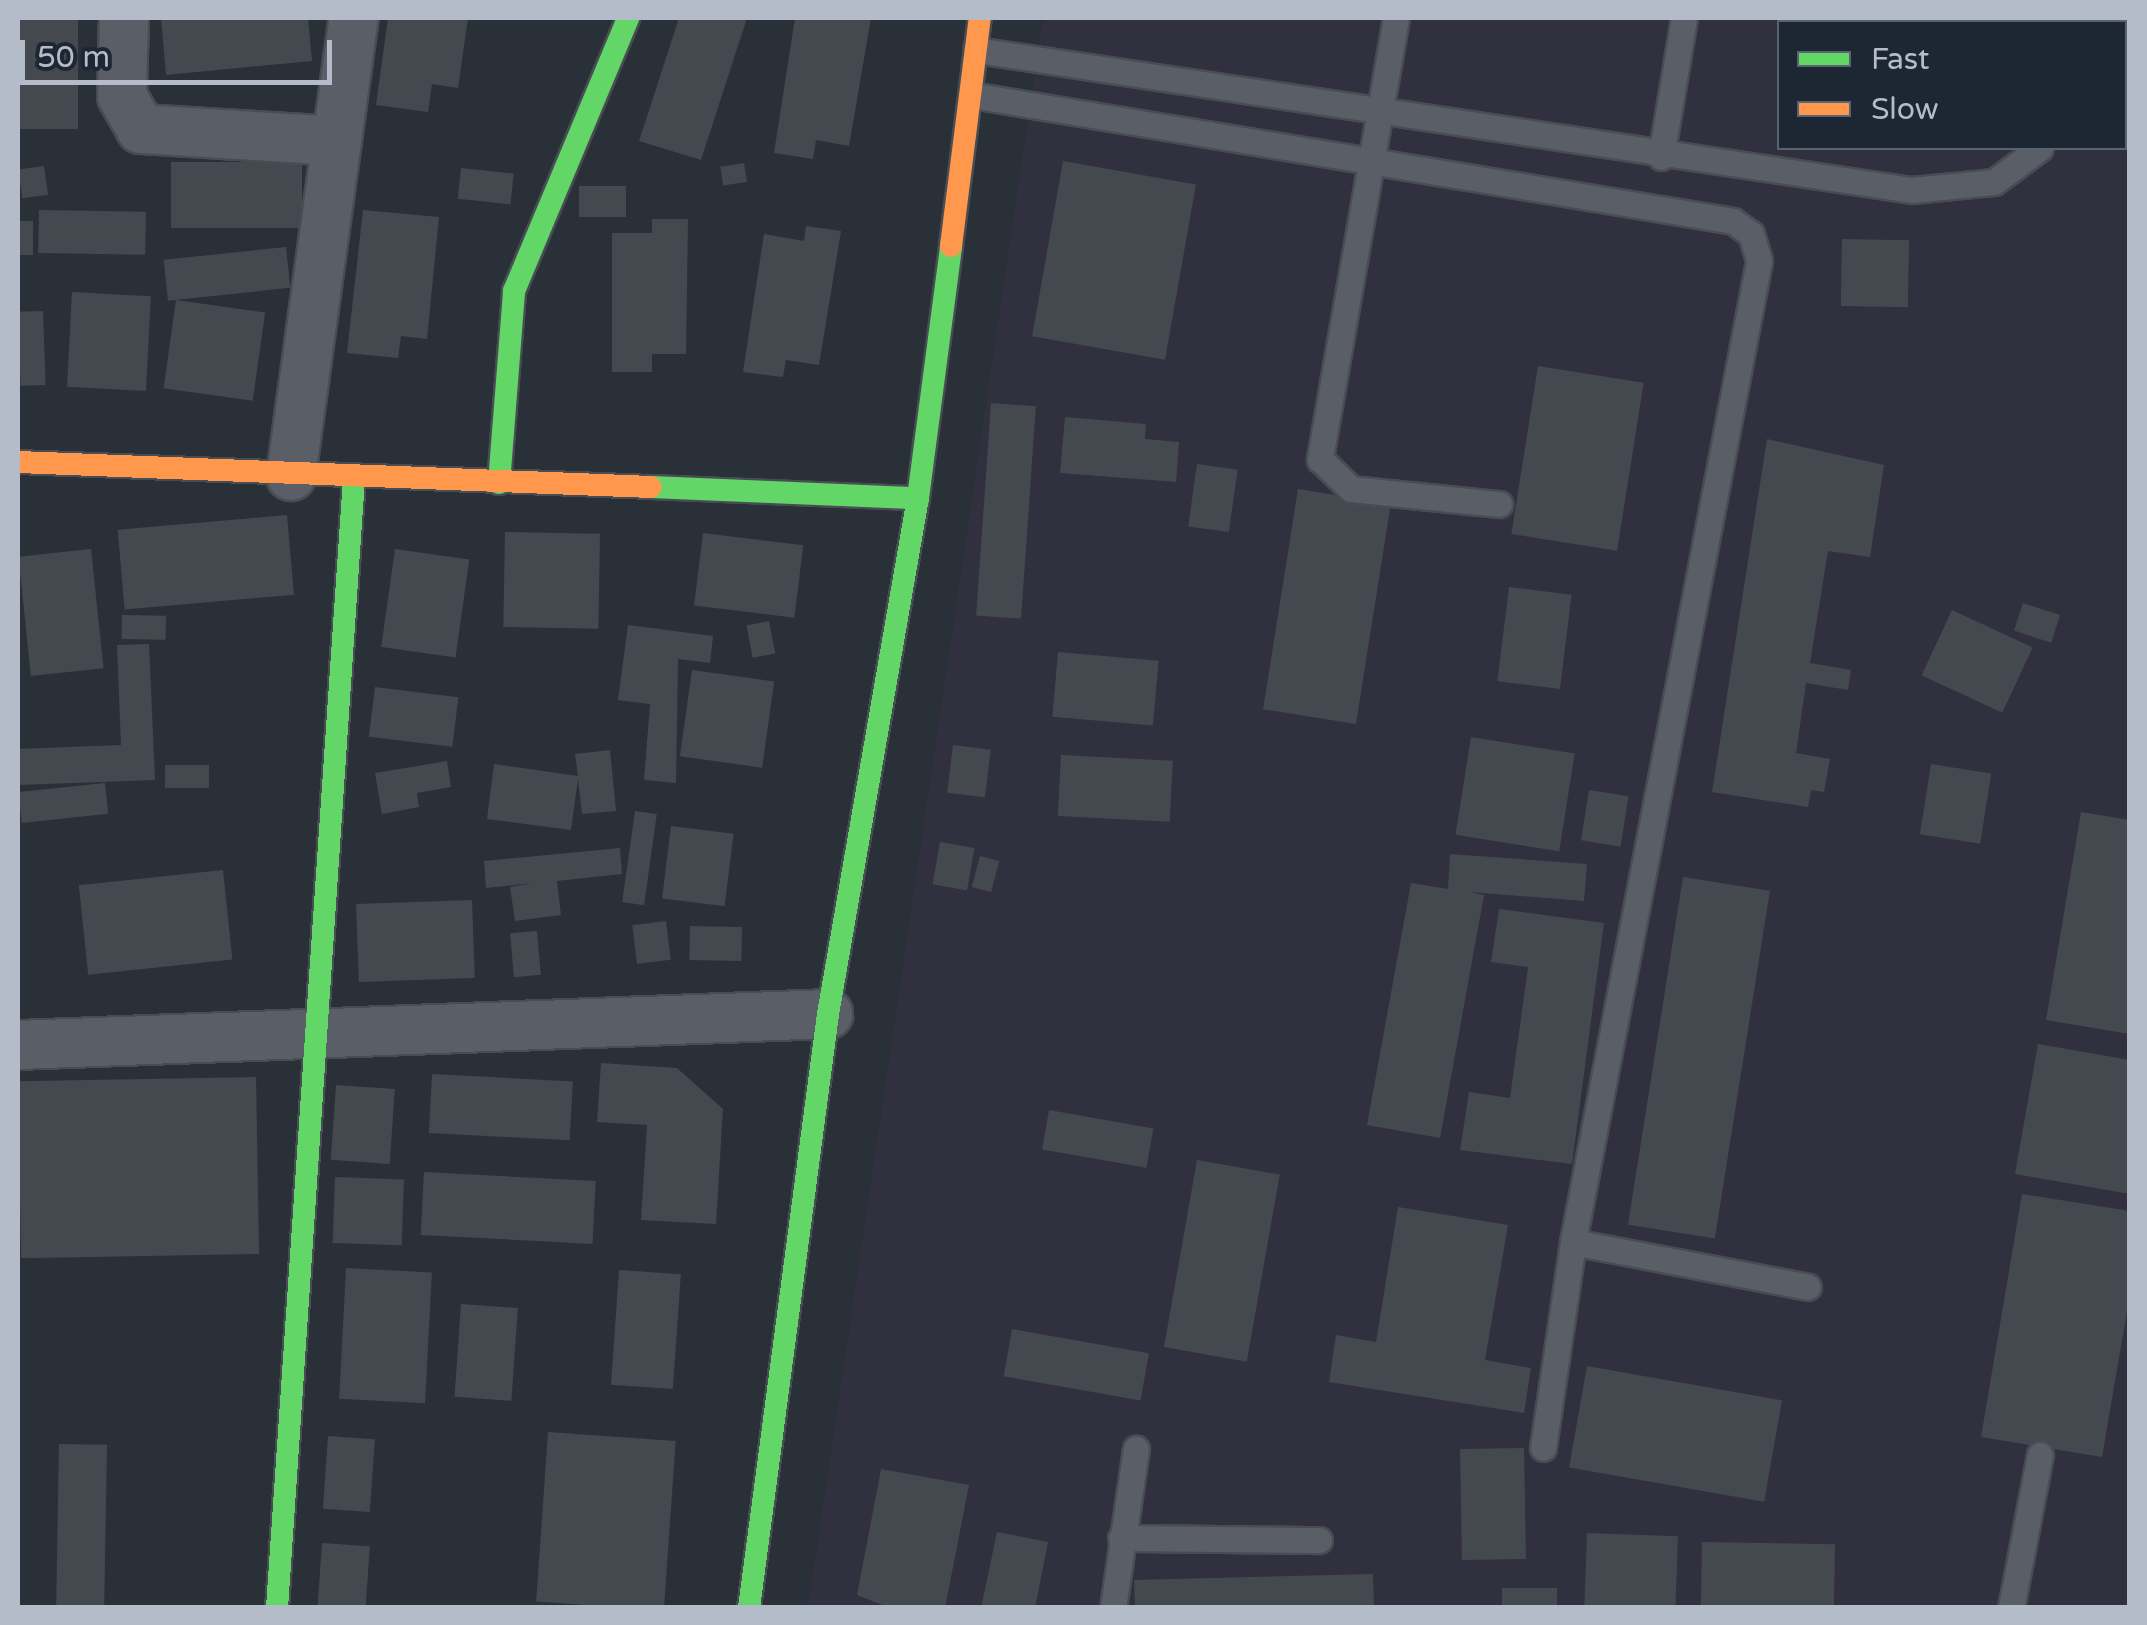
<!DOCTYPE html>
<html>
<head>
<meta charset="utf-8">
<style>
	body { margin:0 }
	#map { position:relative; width:2147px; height:1625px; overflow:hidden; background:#2a3038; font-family:"Varela Round",sans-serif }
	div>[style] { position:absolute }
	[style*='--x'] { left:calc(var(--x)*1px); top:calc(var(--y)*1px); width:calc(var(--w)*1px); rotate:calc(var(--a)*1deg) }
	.medical>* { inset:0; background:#31303e }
	.building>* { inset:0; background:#444950; transform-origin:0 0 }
	.roads { filter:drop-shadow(2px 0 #484c53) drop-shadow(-2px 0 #484c53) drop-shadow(0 2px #484c53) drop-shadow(0 -2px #484c53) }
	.lane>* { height:25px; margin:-12.5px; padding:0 12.5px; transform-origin:12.5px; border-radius:12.5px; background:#5a5e66 }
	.street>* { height:48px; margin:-24px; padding:0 24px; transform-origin:24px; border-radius:24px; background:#5a5e66 }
	.fast>* { height:22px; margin:-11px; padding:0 11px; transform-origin:11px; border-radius:11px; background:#63d668 }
	.slow>* { height:22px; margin:-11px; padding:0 11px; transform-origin:11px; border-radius:11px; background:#ff974d }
	span { translate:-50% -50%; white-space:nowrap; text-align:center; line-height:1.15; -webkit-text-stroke:10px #1d2633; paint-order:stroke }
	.frame { position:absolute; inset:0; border:20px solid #b4bcc9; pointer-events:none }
	.legend { position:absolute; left:1777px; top:20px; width:350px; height:130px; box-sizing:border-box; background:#1d2633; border:2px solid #59626f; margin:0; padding:12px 18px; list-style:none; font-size:30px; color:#b4bcc9 }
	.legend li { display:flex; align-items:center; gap:20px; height:50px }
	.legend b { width:50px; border:2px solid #59626f }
	.scale { position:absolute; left:20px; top:40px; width:312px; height:45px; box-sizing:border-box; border:5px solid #b4bcc9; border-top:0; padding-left:12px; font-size:30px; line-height:35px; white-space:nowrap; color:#b4bcc9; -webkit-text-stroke:8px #1d2633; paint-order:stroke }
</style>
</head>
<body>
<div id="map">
	<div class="medical">
		<div style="clip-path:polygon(evenodd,1043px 18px,2129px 18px,2129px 1607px,808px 1608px,1043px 18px,1780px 22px,2124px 22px,2124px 148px,1780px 148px,1780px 22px)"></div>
	</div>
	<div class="building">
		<div style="left:18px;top:18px;width:60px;height:111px"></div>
		<div style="clip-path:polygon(161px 18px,308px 18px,312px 61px,166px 75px)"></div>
		<div style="clip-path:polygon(388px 18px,468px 18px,458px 88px,432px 84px,428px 112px,376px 105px)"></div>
		<div style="clip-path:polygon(679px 18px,747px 18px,701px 160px,639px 141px)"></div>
		<div style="clip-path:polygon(795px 18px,871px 18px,849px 146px,816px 140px,813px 159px,774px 153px)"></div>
		<div style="left:1063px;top:161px;width:135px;height:178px;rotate:10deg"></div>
		<div style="left:171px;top:162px;width:131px;height:66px"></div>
		<div style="left:744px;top:163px;width:19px;height:24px;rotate:81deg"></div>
		<div style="left:44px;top:166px;width:29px;height:26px;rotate:82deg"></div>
		<div style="left:461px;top:168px;width:53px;height:31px;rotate:6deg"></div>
		<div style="left:579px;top:186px;width:47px;height:31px"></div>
		<div style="left:39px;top:210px;width:107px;height:43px;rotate:1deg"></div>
		<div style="clip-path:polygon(363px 210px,439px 217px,427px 339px,401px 336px,398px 358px,347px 353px)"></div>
		<div style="clip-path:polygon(652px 219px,688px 219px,686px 354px,652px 354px,652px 372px,612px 372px,612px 233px,652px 233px)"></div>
		<div style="left:18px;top:221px;width:15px;height:34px"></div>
		<div style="clip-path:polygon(806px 226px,841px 231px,819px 365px,786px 360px,783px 377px,743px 372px,764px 234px,804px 241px)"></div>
		<div style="left:1842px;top:239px;width:67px;height:67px;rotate:1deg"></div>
		<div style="left:286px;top:247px;width:41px;height:123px;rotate:84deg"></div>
		<div style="left:72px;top:292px;width:79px;height:95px;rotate:3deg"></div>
		<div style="left:176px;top:300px;width:90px;height:89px;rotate:8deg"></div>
		<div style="left:43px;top:311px;width:74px;height:25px;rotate:88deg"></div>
		<div style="left:1538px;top:366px;width:107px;height:170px;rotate:9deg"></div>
		<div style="left:991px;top:403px;width:45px;height:213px;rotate:4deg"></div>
		<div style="clip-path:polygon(1065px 417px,1146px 424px,1145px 439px,1179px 442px,1176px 482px,1060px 473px)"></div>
		<div style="clip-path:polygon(1767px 439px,1884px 465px,1870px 557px,1828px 551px,1810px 663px,1851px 670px,1848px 690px,1806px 683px,1796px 753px,1830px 759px,1824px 792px,1811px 790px,1808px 807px,1712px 792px)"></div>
		<div style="left:1197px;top:464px;width:41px;height:63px;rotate:8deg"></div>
		<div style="left:1298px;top:489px;width:94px;height:223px;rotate:9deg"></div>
		<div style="left:287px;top:515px;width:80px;height:170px;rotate:85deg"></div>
		<div style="left:505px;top:532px;width:95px;height:95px;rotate:1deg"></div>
		<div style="left:703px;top:533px;width:101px;height:73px;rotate:7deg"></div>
		<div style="left:91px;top:549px;width:120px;height:73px;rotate:84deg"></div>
		<div style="left:395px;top:549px;width:75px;height:99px;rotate:8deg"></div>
		<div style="left:1509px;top:587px;width:63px;height:95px;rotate:7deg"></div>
		<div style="left:2023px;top:603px;width:39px;height:29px;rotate:18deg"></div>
		<div style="left:1952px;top:610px;width:89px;height:72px;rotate:25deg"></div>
		<div style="left:122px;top:615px;width:44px;height:24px;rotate:1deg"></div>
		<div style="left:769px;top:621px;width:33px;height:23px;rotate:79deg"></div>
		<div style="clip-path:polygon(628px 625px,713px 636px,710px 663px,678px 659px,676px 783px,644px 780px,650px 704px,618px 700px)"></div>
		<div style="clip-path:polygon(149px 644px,155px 780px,18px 785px,18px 749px,121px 745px,117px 645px)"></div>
		<div style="left:1058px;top:652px;width:101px;height:65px;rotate:5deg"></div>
		<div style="left:692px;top:670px;width:83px;height:87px;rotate:8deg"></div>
		<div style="left:375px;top:687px;width:84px;height:50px;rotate:7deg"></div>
		<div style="left:1471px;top:737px;width:105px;height:99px;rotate:9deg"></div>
		<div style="left:953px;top:745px;width:38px;height:48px;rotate:7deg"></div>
		<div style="clip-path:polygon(610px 750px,616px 811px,582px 814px,578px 779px,571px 830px,487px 819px,494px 764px,578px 776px,575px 754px)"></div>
		<div style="left:1061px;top:755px;width:112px;height:61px;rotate:3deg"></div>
		<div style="clip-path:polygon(447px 761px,451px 787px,417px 793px,419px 807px,382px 814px,375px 773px)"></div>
		<div style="left:1931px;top:764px;width:61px;height:71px;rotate:9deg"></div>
		<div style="left:165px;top:765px;width:44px;height:23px"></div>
		<div style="left:105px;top:783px;width:31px;height:87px;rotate:84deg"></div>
		<div style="left:1589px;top:790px;width:40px;height:51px;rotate:9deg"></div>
		<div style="left:635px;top:811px;width:22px;height:92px;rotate:8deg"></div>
		<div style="clip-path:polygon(2081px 812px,2130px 820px,2130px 1034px,2046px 1020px)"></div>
		<div style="left:671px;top:826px;width:63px;height:73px;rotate:7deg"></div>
		<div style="left:940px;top:842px;width:35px;height:43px;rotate:10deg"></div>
		<div style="clip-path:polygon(620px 848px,622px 874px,557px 881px,561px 915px,515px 921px,510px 887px,533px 883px,486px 888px,484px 861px)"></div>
		<div style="clip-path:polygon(1450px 854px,1587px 864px,1584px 901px,1470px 892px,1484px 895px,1440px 1138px,1367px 1125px,1411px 883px,1448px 889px)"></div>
		<div style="left:980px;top:856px;width:20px;height:32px;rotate:15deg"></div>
		<div style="left:223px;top:870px;width:90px;height:145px;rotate:84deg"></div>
		<div style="left:1683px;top:877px;width:88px;height:352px;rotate:9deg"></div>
		<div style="left:472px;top:900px;width:78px;height:116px;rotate:88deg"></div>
		<div style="clip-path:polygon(1499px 909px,1604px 923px,1572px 1164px,1460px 1150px,1469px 1092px,1510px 1098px,1528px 967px,1491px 962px)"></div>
		<div style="left:666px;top:921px;width:39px;height:34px;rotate:83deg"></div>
		<div style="left:690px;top:926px;width:52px;height:34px;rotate:1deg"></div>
		<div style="left:537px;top:931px;width:44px;height:27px;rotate:85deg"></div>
		<div style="clip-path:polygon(2038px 1044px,2130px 1060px,2130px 1194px,2015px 1174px)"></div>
		<div style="clip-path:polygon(601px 1063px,677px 1068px,723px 1109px,716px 1224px,641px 1220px,647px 1125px,597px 1122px)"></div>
		<div style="left:432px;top:1074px;width:141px;height:59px;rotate:3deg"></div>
		<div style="left:256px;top:1077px;width:177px;height:238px;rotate:89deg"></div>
		<div style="left:336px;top:1085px;width:59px;height:75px;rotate:4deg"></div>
		<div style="left:1049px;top:1110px;width:106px;height:40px;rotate:10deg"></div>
		<div style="left:1197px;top:1160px;width:84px;height:190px;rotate:10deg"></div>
		<div style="left:424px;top:1172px;width:172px;height:63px;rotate:3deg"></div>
		<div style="left:335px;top:1177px;width:69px;height:66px;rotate:2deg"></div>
		<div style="clip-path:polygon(2022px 1194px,2130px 1211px,2130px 1294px,2102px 1457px,1981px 1437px)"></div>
		<div style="clip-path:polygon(1398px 1207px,1508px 1225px,1485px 1360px,1531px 1368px,1524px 1413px,1329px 1382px,1336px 1335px,1376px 1342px)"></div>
		<div style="left:346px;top:1268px;width:86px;height:131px;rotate:3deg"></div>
		<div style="left:619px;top:1270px;width:62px;height:115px;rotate:4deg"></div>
		<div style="left:461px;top:1304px;width:57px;height:93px;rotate:4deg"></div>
		<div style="left:1012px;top:1329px;width:139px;height:48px;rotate:10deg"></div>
		<div style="left:1587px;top:1366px;width:198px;height:103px;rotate:10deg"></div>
		<div style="left:548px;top:1432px;width:128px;height:170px;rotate:4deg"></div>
		<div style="left:328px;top:1436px;width:47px;height:73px;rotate:4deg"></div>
		<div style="left:59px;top:1444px;width:48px;height:164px;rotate:1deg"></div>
		<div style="left:1524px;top:1448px;width:111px;height:64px;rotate:89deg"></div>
		<div style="clip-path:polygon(881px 1469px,969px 1485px,945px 1608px,890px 1608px,857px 1595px)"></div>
		<div style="clip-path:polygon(997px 1532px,1048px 1542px,1035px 1608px,981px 1608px)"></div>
		<div style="left:1587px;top:1533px;width:91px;height:75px;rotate:2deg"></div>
		<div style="left:1702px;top:1542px;width:133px;height:66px;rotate:1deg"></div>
		<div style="left:322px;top:1543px;width:48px;height:65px;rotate:4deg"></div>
		<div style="clip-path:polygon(1373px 1574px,1374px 1608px,1135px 1608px,1134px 1580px)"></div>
		<div style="left:1502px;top:1588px;width:55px;height:20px"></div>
	</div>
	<div class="roads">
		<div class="lane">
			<div style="--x:1396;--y:18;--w:448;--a:99.8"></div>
			<div style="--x:1320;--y:459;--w:43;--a:44.1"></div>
			<div style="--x:1351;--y:489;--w:149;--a:5.8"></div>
			<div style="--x:2078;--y:22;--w:4;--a:-76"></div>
			<div style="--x:976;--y:50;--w:946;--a:8.51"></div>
			<div style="--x:1912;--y:190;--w:82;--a:-5.6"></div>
			<div style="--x:1994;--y:182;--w:57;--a:-36.5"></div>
			<div style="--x:971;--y:95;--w:772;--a:9.39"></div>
			<div style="--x:1733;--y:221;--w:22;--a:36"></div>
			<div style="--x:1751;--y:234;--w:28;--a:73"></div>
			<div style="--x:1759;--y:261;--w:998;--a:100.74"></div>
			<div style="--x:1573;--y:1242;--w:208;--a:98.3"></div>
			<div style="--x:2124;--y:108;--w:6;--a:0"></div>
			<div style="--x:1661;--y:157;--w:141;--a:-80.6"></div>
			<div style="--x:1573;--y:1242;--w:239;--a:10.8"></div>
			<div style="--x:1121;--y:1538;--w:198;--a:0.6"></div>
			<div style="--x:1113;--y:1608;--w:161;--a:-81.8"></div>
			<div style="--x:2011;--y:1608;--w:156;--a:-79.3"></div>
		</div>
		<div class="street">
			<div style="--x:124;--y:18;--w:78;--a:91.5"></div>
			<div style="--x:122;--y:96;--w:38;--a:60"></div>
			<div style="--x:141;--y:129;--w:196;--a:3.5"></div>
			<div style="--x:291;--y:476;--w:462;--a:-82.2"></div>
			<div style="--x:18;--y:1045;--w:811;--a:-2.19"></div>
		</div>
		<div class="fast">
			<div style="--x:499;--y:483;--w:193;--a:-85.5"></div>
			<div style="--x:514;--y:291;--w:296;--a:-67.3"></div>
			<div style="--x:651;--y:487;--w:267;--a:2.4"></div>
			<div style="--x:277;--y:1608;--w:1132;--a:-86.1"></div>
			<div style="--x:749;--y:1608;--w:599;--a:-82.42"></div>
			<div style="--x:828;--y:1014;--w:524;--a:-80.11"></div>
			<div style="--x:918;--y:498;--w:254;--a:-82.5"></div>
		</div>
		<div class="slow">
			<div style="--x:951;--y:246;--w:230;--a:-82.8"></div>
			<div style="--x:18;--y:462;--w:633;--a:2.26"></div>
		</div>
	</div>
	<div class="frame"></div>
	<ul class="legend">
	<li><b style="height:12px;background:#63d668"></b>Fast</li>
	<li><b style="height:12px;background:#ff974d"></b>Slow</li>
	</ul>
	<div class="scale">50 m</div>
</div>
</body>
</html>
